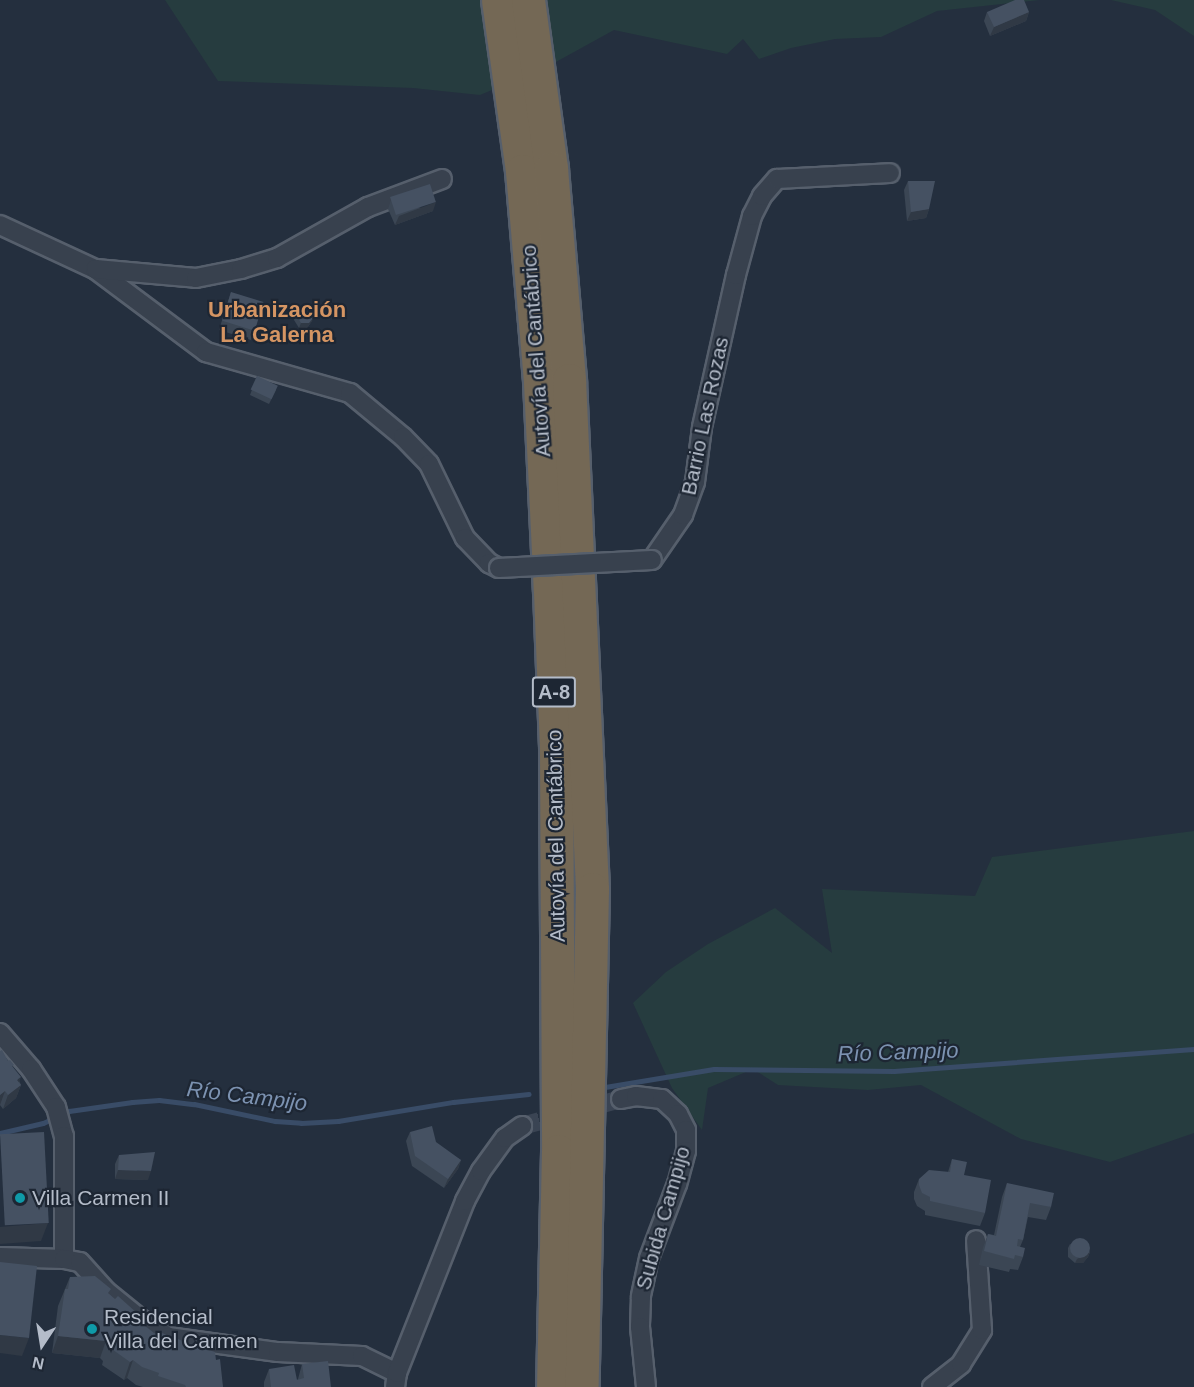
<!DOCTYPE html>
<html>
<head>
<meta charset="utf-8">
<style>
	body { margin:0 }
	#map { position:relative; width:1194px; height:1387px; overflow:hidden; background:#242f3e; font-family:Helvetica,sans-serif }
	div>[style] { position:absolute }
	[style*='--x'] { left:calc(var(--x)*1px); top:calc(var(--y)*1px); width:calc(var(--w)*1px); rotate:calc(var(--a)*1deg) }
	.green>* { inset:0; background:#263c3f }
	.stream>* { height:5px; margin:-2.5px; padding:0 2.5px; transform-origin:2.5px; border-radius:2.5px; background:#394c67 }
	.street-tunnel>* { height:18px; margin-top:-9px; transform-origin:0; background:repeating-linear-gradient(90deg,#3a4453 0 18px,transparent 0 27px) }
	.roads { filter:drop-shadow(2px 0 #565f6c) drop-shadow(-2px 0 #565f6c) drop-shadow(0 2px #565f6c) drop-shadow(0 -2px #565f6c) }
	.street>* { height:18px; margin:-9px; padding:0 9px; transform-origin:9px; border-radius:9px; background:#38414e }
	.highway>* { height:33px; margin:-16.5px; padding:0 16.5px; transform-origin:16.5px; border-radius:16.5px; background:#746855 }
	.bridges { filter:drop-shadow(2px 0 #565f6c) drop-shadow(-2px 0 #565f6c) drop-shadow(0 2px #565f6c) drop-shadow(0 -2px #565f6c) }
	.street-bridge>* { height:18px; margin:-9px; padding:0 9px; transform-origin:9px; border-radius:9px; background:#38414e }
	.wall>* { inset:0; background:#3b4654 }
	.shaded-wall>* { inset:0; background:#303945 }
	.building>* { inset:0; background:#455162; transform-origin:0 0 }
	.round { border-radius:50% }
	.dots>* { width:16px; height:16px; translate:-50% -50%; box-sizing:border-box; border:3px solid #1d2633; border-radius:50% }
	span { translate:-50% -50%; white-space:nowrap; text-align:center; line-height:1.15; -webkit-text-stroke:4.5px #1d2633; paint-order:stroke }
	.shield-label span { padding:2px 4px; background:#1d2633; border:2px solid; border-radius:4px; -webkit-text-stroke-width:0 }
	.shield-label { font-size:20px; color:#b4bcc9; font-weight:700 }
	.street-label { font-size:21px; color:#b4bcc9 }
	.poi-label { font-size:21px; color:#b4bcc9 }
	.left { translate:0 -50%; text-align:left }
	.neighbourhood-label { font-size:22px; color:#d59563; font-weight:700 }
	.water-label { font-size:22px; color:#7c92b1; font-style:italic }
	.north { position:absolute; left:12px; top:1315px; width:60px; height:60px; -webkit-text-stroke:4px #1d2633; paint-order:stroke; rotate:192deg; font-size:16px; font-weight:700; line-height:24px; text-align:center; color:#b4bcc9 }
	.north::after { content:''; display:block; margin:auto; width:21px; height:27px; background:#b4bcc9; clip-path:polygon(50% 0,100% 100%,50% 72%,0 100%) }
</style>
</head>
<body>
<div id="map">
	<div class="green">
		<div style="clip-path:polygon(165px 0,1040px 0,937px 11px,881px 37px,835px 39px,791px 48px,759px 59px,743px 39px,727px 54px,614px 30px,545px 68px,480px 95px,413px 88px,218px 81px)"></div>
		<div style="clip-path:polygon(1111px 0,1194px 0,1194px 36px,1155px 10px)"></div>
		<div style="clip-path:polygon(1194px 831px,1194px 1133px,1110px 1162px,1021px 1139px,921px 1085px,868px 1090px,778px 1085px,753px 1069px,708px 1088px,702px 1130px,672px 1088px,633px 1003px,666px 972px,708px 944px,775px 908px,832px 953px,822px 889px,975px 896px,992px 857px)"></div>
	</div>
	<div class="stream">
		<div style="--x:605;--y:1087;--w:110;--a:-9.4"></div>
		<div style="--x:714;--y:1069;--w:180;--a:0.6"></div>
		<div style="--x:894;--y:1071;--w:301;--a:-4.2"></div>
		<div style="--x:0;--y:1133;--w:44;--a:-13.1"></div>
		<div style="--x:43;--y:1123;--w:29;--a:-25"></div>
		<div style="--x:69;--y:1111;--w:64;--a:-8.1"></div>
		<div style="--x:132;--y:1102;--w:27;--a:-4"></div>
		<div style="--x:159;--y:1100;--w:35;--a:7"></div>
		<div style="--x:194;--y:1104;--w:83;--a:11.9"></div>
		<div style="--x:275;--y:1121;--w:26;--a:4"></div>
		<div style="--x:301;--y:1123;--w:37;--a:-3"></div>
		<div style="--x:338;--y:1121;--w:117;--a:-9.4"></div>
		<div style="--x:453;--y:1102;--w:76;--a:-6"></div>
	</div>
	<div class="street-tunnel">
		<div style="--x:522;--y:1126;--w:103;--a:-15.3"></div>
	</div>
	<div class="roads">
		<div class="street">
			<div style="--x:0;--y:225;--w:105;--a:24.9"></div>
			<div style="--x:95;--y:269;--w:139;--a:36.8"></div>
			<div style="--x:206;--y:352;--w:150;--a:15.9"></div>
			<div style="--x:350;--y:393;--w:69;--a:39.7"></div>
			<div style="--x:403;--y:437;--w:37;--a:46"></div>
			<div style="--x:429;--y:464;--w:82;--a:64.1"></div>
			<div style="--x:465;--y:538;--w:35;--a:46"></div>
			<div style="--x:489;--y:563;--w:11;--a:27"></div>
			<div style="--x:96;--y:269;--w:100;--a:5.1"></div>
			<div style="--x:196;--y:278;--w:46;--a:-11.3"></div>
			<div style="--x:241;--y:269;--w:38;--a:-17"></div>
			<div style="--x:277;--y:258;--w:104;--a:-29.3"></div>
			<div style="--x:368;--y:207;--w:79;--a:-20.7"></div>
			<div style="--x:652;--y:560;--w:55;--a:-55.4"></div>
			<div style="--x:683;--y:515;--w:35;--a:-70"></div>
			<div style="--x:695;--y:482;--w:55;--a:-82.7"></div>
			<div style="--x:702;--y:427;--w:156;--a:-77.4"></div>
			<div style="--x:736;--y:275;--w:61;--a:-74.8"></div>
			<div style="--x:752;--y:216;--w:22;--a:-63"></div>
			<div style="--x:762;--y:196;--w:23;--a:-49"></div>
			<div style="--x:777;--y:179;--w:113;--a:-3"></div>
			<div style="--x:0;--y:1033;--w:48;--a:49.3"></div>
			<div style="--x:31;--y:1069;--w:45;--a:56.7"></div>
			<div style="--x:56;--y:1107;--w:30;--a:75"></div>
			<div style="--x:64;--y:1136;--w:123;--a:90"></div>
			<div style="--x:621;--y:1099;--w:15;--a:-11"></div>
			<div style="--x:636;--y:1096;--w:26;--a:7"></div>
			<div style="--x:662;--y:1099;--w:22;--a:43"></div>
			<div style="--x:678;--y:1114;--w:18;--a:63"></div>
			<div style="--x:686;--y:1130;--w:21;--a:90"></div>
			<div style="--x:686;--y:1151;--w:34;--a:105"></div>
			<div style="--x:677;--y:1184;--w:79;--a:110.7"></div>
			<div style="--x:649;--y:1258;--w:40;--a:102"></div>
			<div style="--x:641;--y:1297;--w:30;--a:92"></div>
			<div style="--x:640;--y:1327;--w:60;--a:84.3"></div>
			<div style="--x:0;--y:1257;--w:64;--a:1.8"></div>
			<div style="--x:64;--y:1259;--w:16;--a:11"></div>
			<div style="--x:80;--y:1262;--w:39;--a:48"></div>
			<div style="--x:106;--y:1291;--w:46;--a:38.9"></div>
			<div style="--x:142;--y:1320;--w:31;--a:33"></div>
			<div style="--x:168;--y:1337;--w:111;--a:7.8"></div>
			<div style="--x:278;--y:1352;--w:84;--a:2.7"></div>
			<div style="--x:362;--y:1356;--w:39;--a:26"></div>
			<div style="--x:395;--y:1387;--w:14;--a:-82"></div>
			<div style="--x:397;--y:1373;--w:185;--a:-68.4"></div>
			<div style="--x:465;--y:1201;--w:34;--a:-62"></div>
			<div style="--x:481;--y:1171;--w:41;--a:-54"></div>
			<div style="--x:505;--y:1138;--w:21;--a:-35"></div>
			<div style="--x:932;--y:1387;--w:37;--a:-38"></div>
			<div style="--x:961;--y:1364;--w:40;--a:-58"></div>
			<div style="--x:982;--y:1330;--w:90;--a:-93.8"></div>
		</div>
		<div class="highway">
			<div style="--x:498;--y:0;--w:173;--a:82"></div>
			<div style="--x:522;--y:171;--w:212;--a:85.1"></div>
			<div style="--x:540;--y:382;--w:209;--a:87.3"></div>
			<div style="--x:550;--y:591;--w:155;--a:87.8"></div>
			<div style="--x:556;--y:746;--w:405;--a:89.7"></div>
			<div style="--x:558;--y:1151;--w:236;--a:91.2"></div>
			<div style="--x:528;--y:0;--w:171;--a:82.2"></div>
			<div style="--x:551;--y:169;--w:212;--a:85.1"></div>
			<div style="--x:569;--y:380;--w:510;--a:87.41"></div>
			<div style="--x:592;--y:889;--w:498;--a:91.2"></div>
		</div>
	</div>
	<div class="bridges">
		<div class="street-bridge">
			<div style="--x:499;--y:568;--w:153;--a:-3"></div>
		</div>
	</div>
	<div class="wall">
		<div style="clip-path:polygon(987px 12px,1029px 12px,1026px 21px,990px 36px,984px 21px)"></div>
		<div style="clip-path:polygon(908px 181px,929px 209px,926px 218px,907px 221px,904px 190px)"></div>
		<div style="clip-path:polygon(391px 200px,433px 211px,395px 225px,388px 209px)"></div>
		<div style="clip-path:polygon(231px 292px,255px 331px,251px 340px,219px 330px)"></div>
		<div style="clip-path:polygon(297px 308px,312px 321px,307px 328px,299px 328px,294px 320px)"></div>
		<div style="clip-path:polygon(257px 376px,276px 390px,269px 404px,250px 395px)"></div>
		<div style="clip-path:polygon(0 1051px,13px 1067px,21px 1085px,16px 1098px,3px 1109px,0 1105px)"></div>
		<div style="clip-path:polygon(410px 1132px,461px 1160px,458px 1169px,444px 1188px,412px 1166px,406px 1141px)"></div>
		<div style="clip-path:polygon(119px 1155px,148px 1180px,115px 1179px,115px 1164px)"></div>
		<div style="clip-path:polygon(952px 1159px,964px 1175px,985px 1213px,980px 1226px,925px 1215px,925px 1211px,917px 1206px,914px 1199px,914px 1192px,919px 1179px,948px 1172px)"></div>
		<div style="clip-path:polygon(1007px 1183px,1051px 1207px,1046px 1220px,1028px 1217px,1023px 1240px,1020px 1247px,1023px 1257px,1018px 1270px,1010px 1269px,1009px 1272px,979px 1265px,983px 1247px,988px 1234px,994px 1235px,1002px 1197px)"></div>
		<div style="clip-path:polygon(1070px 1244px,1090px 1252px,1088px 1257px,1083px 1263px,1075px 1263px,1068px 1257px,1068px 1248px)"></div>
		<div style="clip-path:polygon(70px 1277px,109px 1294px,154px 1333px,206px 1349px,216px 1360px,223px 1387px,143px 1387px,136px 1385px,127px 1378px,124px 1380px,102px 1365px,103px 1361px,100px 1358px,52px 1353px,58px 1306px)"></div>
		<div style="clip-path:polygon(302px 1364px,331px 1387px,264px 1387px,264px 1382px,269px 1369px,297px 1380px,298px 1379px)"></div>
	</div>
	<div class="shaded-wall">
		<div style="clip-path:polygon(1029px 12px,1026px 21px,990px 36px,994px 27px)"></div>
		<div style="clip-path:polygon(436px 202px,433px 211px,395px 225px,399px 216px)"></div>
		<div style="clip-path:polygon(929px 209px,926px 218px,907px 221px,911px 212px)"></div>
		<div style="clip-path:polygon(314px 317px,312px 321px,307px 328px,299px 328px,301px 323px)"></div>
		<div style="clip-path:polygon(21px 1077px,17px 1088px,21px 1085px,16px 1098px,3px 1109px,8px 1095px,17px 1080px)"></div>
		<div style="clip-path:polygon(5px 1091px,0 1105px,0 1095px)"></div>
		<div style="clip-path:polygon(461px 1160px,458px 1169px,444px 1188px,448px 1179px)"></div>
		<div style="clip-path:polygon(118px 1170px,151px 1171px,148px 1180px,115px 1179px)"></div>
		<div style="clip-path:polygon(48px 1223px,41px 1241px,0 1244px,0 1227px)"></div>
		<div style="clip-path:polygon(1090px 1252px,1088px 1257px,1083px 1263px,1075px 1263px,1077px 1259px)"></div>
		<div style="clip-path:polygon(0 1335px,29px 1338px,22px 1356px,0 1353px)"></div>
		<div style="clip-path:polygon(58px 1336px,106px 1341px,100px 1358px,52px 1353px)"></div>
		<div style="clip-path:polygon(133px 1360px,127px 1378px,124px 1380px,130px 1362px)"></div>
	</div>
	<div class="building">
		<div style="clip-path:polygon(1015px 0,1024px 0,1029px 12px,994px 27px,987px 12px)"></div>
		<div style="clip-path:polygon(908px 181px,935px 181px,929px 209px,911px 212px)"></div>
		<div style="left:430px;top:184px;width:19px;height:42px;rotate:72deg"></div>
		<div style="left:231px;top:292px;width:34px;height:30px;rotate:17deg"></div>
		<div style="clip-path:polygon(305px 305px,312px 310px,314px 317px,309px 323px,301px 323px,296px 315px,297px 308px)"></div>
		<div style="left:257px;top:376px;width:23px;height:15px;rotate:25deg"></div>
		<div style="clip-path:polygon(2px 1050px,8px 1061px,10px 1060px,14px 1065px,12px 1066px,21px 1077px,17px 1080px,21px 1085px,8px 1095px,5px 1091px,0 1095px,0 1051px)"></div>
		<div style="clip-path:polygon(432px 1126px,436px 1142px,461px 1160px,448px 1179px,415px 1156px,410px 1132px)"></div>
		<div style="left:44px;top:1132px;width:91px;height:44px;rotate:87deg"></div>
		<div style="clip-path:polygon(155px 1152px,151px 1171px,118px 1170px,119px 1155px)"></div>
		<div style="clip-path:polygon(952px 1159px,967px 1162px,964px 1175px,991px 1180px,985px 1213px,930px 1201px,930px 1197px,922px 1193px,919px 1185px,919px 1179px,929px 1170px,950px 1172px)"></div>
		<div style="clip-path:polygon(1007px 1183px,1054px 1193px,1051px 1207px,1030px 1203px,1023px 1240px,1018px 1239px,1017px 1246px,1025px 1248px,1023px 1257px,1015px 1255px,1014px 1259px,984px 1251px,988px 1234px,996px 1236px)"></div>
		<div class="round" style="left:1070px;top:1238px;width:20px;height:20px"></div>
		<div style="clip-path:polygon(0 1262px,37px 1266px,29px 1338px,0 1335px)"></div>
		<div style="clip-path:polygon(95px 1276px,111px 1289px,108px 1293px,115px 1299px,118px 1296px,148px 1323px,145px 1326px,154px 1333px,161px 1336px,162px 1333px,196px 1346px,206px 1345px,206px 1349px,215px 1352px,216px 1360px,220px 1359px,223px 1387px,186px 1387px,185px 1385px,158px 1376px,159px 1373px,142px 1367px,133px 1360px,130px 1362px,109px 1347px,111px 1344px,106px 1341px,58px 1336px,65px 1289px,68px 1289px,70px 1277px)"></div>
		<div style="clip-path:polygon(328px 1361px,331px 1387px,271px 1387px,269px 1369px,294px 1365px,297px 1380px,304px 1378px,302px 1364px)"></div>
	</div>
	<div class="dots">
		<div style="left:20px;top:1198px;background:#0f9aa8"></div>
		<div style="left:92px;top:1329px;background:#0f9aa8"></div>
	</div>
	<div class="shield-label">
		<span style="left:554px;top:692px">A-8</span>
	</div>
	<div class="street-label">
		<span style="left:536px;top:351px;rotate:-94deg">Autovía del Cantábrico</span>
		<span style="left:705px;top:416px;rotate:-78deg">Barrio Las Rozas</span>
		<span style="left:556px;top:836px;rotate:-91deg">Autovía del Cantábrico</span>
		<span style="left:663px;top:1218px;rotate:-74deg">Subida Campijo</span>
	</div>
	<div class="poi-label">
		<span class="left" style="left:32px;top:1198px">Villa Carmen II</span>
		<span class="left" style="left:104px;top:1329px">Residencial<br>Villa del Carmen</span>
	</div>
	<div class="neighbourhood-label">
		<span style="left:277px;top:322px">Urbanización<br>La Galerna</span>
	</div>
	<div class="water-label">
		<span style="left:898px;top:1052px;rotate:-2deg">Río Campijo</span>
		<span style="left:247px;top:1096px;rotate:7deg">Río Campijo</span>
	</div>
	<div class="north">N</div>
</div>
</body>
</html>
